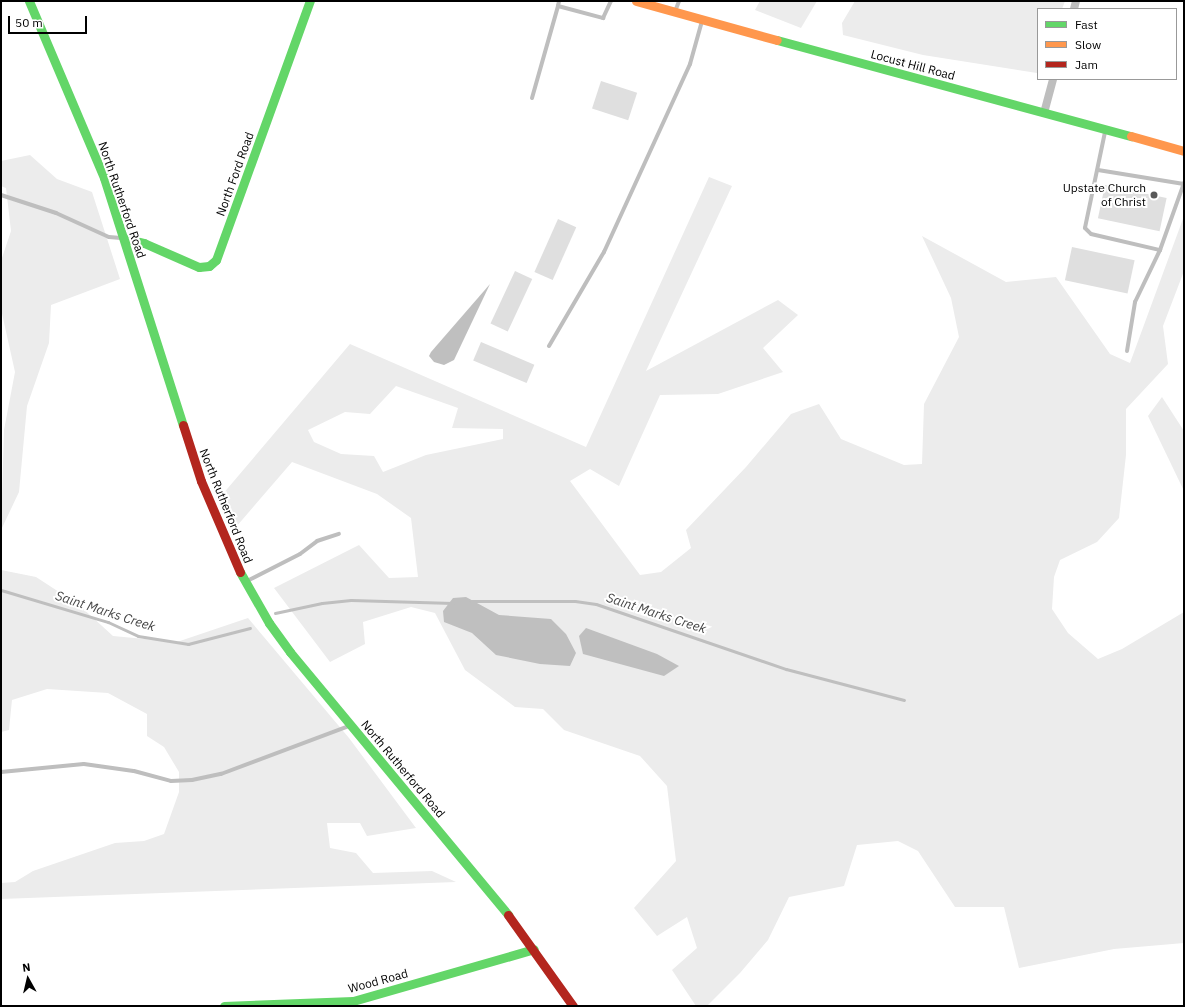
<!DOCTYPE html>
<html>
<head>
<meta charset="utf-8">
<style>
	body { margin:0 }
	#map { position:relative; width:1185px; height:1007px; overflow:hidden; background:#fff; font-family:"IBM Plex Sans",sans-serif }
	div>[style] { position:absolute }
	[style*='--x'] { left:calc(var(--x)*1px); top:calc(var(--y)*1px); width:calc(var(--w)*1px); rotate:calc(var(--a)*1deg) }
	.green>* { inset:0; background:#ececec }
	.water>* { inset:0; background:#bfbfbf }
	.stream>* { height:3px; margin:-1.5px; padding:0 1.5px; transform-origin:1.5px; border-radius:1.5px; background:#bfbfbf }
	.building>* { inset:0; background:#dfdfdf; transform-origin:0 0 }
	.lane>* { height:4px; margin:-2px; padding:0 2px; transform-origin:2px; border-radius:2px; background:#bebebe }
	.street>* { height:8px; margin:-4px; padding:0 4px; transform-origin:4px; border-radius:4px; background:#bebebe }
	.fast>* { height:9px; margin:-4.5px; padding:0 4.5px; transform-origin:4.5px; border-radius:4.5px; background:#63d668 }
	.slow>* { height:9px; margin:-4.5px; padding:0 4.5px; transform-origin:4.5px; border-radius:4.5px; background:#ff974d }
	.jam>* { height:9px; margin:-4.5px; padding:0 4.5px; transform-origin:4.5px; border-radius:4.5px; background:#b3261e }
	.dots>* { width:11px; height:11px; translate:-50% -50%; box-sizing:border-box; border:2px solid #fff; border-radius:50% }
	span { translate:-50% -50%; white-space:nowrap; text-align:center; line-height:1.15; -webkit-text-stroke:4px #fff; paint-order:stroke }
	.street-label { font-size:12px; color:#000 }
	.poi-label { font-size:12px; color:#000 }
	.right { translate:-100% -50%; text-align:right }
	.water-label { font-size:13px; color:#444; font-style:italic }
	.frame { position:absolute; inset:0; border:2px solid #000; pointer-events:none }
	.legend { position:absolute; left:1037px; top:8px; width:140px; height:72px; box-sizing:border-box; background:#fff; border:1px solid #999; margin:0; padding:5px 7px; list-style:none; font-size:12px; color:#000 }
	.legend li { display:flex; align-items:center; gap:8px; height:20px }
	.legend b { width:20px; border:1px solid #999 }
	.north { position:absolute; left:8px; top:959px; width:40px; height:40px; -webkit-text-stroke:3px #fff; paint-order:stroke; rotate:352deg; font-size:11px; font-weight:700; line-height:16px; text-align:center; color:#000 }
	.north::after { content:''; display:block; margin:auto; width:14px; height:18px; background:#000; clip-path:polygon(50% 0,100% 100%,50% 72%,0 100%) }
	.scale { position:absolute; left:8px; top:16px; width:79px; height:18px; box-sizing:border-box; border:2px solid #000; border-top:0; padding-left:5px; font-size:12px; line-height:14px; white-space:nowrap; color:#000; -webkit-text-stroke:3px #fff; paint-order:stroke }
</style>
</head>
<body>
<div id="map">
	<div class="green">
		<div style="clip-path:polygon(760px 1px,817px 1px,801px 28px,755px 10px)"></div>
		<div style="clip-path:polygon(855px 1px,1065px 1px,1062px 9px,1038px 9px,1037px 73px,923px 55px,843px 35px,842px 23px)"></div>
		<div style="clip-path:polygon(30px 155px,57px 179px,92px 192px,120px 279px,51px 305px,49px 343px,27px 406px,19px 492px,1px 530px,4px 430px,15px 372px,1px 309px,1px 261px,11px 231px,6px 188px,1px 186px,1px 161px)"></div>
		<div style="clip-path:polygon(evenodd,709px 177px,732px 186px,646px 371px,778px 300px,798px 315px,763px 348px,783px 372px,718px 394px,660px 395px,619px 486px,590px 469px,570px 481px,640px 575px,661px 572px,691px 548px,686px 530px,746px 467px,791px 414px,819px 404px,841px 439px,904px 465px,922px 464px,924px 404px,959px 337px,951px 298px,922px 236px,1006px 282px,1056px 277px,1110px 354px,1130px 363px,1184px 216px,1184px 271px,1163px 326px,1168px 364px,1126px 409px,1126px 455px,1119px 518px,1097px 542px,1060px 560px,1054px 577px,1052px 609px,1068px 633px,1098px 659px,1122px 649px,1184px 612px,1184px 943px,1114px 949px,1019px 968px,1004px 907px,955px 907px,918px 851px,898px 841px,857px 845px,844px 886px,789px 897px,768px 940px,740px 973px,707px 1006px,696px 1006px,672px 970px,697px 948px,687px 917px,657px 936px,634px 908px,676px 861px,667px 786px,640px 756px,564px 730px,543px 709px,515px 707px,465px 670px,435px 613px,411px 607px,363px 622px,365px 644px,330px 662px,274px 588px,359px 545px,389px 578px,418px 577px,411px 518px,377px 494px,292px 462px,236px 527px,222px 495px,350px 344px,586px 447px,709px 177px,396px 386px,458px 408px,452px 428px,503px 429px,503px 439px,426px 455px,383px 472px,374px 456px,341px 454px,314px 442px,308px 430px,345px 412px,370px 414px,396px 386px)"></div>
		<div style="clip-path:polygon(1162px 397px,1184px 431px,1184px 491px,1148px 416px)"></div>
		<div style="clip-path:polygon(1px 570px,36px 577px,79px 605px,113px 636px,177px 642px,248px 618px,349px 738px,416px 828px,367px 836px,360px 823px,327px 823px,330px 848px,356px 853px,373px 873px,432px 871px,456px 882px,1px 899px,1px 883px,15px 882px,33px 871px,115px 843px,144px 841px,164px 834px,179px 792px,179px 772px,164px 747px,147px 736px,147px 714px,108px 693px,47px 689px,12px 700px,9px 730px,1px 732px)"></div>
	</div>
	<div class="water">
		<div style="clip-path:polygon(490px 284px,454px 360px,444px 365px,434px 362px,429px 356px,431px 352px)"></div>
		<div style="clip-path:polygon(466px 597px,499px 615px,551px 619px,566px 634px,576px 653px,570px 666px,540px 664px,496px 655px,472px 633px,444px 622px,443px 611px,453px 598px)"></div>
		<div style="clip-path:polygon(586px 628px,657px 654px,679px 666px,664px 676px,583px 654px,579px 636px)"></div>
	</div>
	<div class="stream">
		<div style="--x:1;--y:590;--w:112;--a:16.7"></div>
		<div style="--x:108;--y:622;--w:33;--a:25"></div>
		<div style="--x:138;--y:636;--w:51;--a:9.1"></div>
		<div style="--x:188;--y:644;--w:64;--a:-14.5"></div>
		<div style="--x:471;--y:601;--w:104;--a:0"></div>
		<div style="--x:575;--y:601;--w:21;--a:8"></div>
		<div style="--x:596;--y:604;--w:201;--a:18.9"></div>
		<div style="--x:786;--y:669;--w:122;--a:14.7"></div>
		<div style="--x:275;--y:613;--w:48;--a:-12"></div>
		<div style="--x:322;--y:603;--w:29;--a:-6"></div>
		<div style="--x:351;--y:600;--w:102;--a:1.7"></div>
	</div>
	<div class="building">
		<div style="left:601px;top:81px;width:38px;height:29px;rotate:18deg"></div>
		<div style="left:1105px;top:185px;width:63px;height:34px;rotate:12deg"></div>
		<div style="left:558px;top:219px;width:20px;height:58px;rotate:24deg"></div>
		<div style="left:1072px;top:247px;width:64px;height:34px;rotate:12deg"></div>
		<div style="left:515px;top:271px;width:19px;height:58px;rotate:25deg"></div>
		<div style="left:481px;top:342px;width:58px;height:20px;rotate:23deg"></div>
	</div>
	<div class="lane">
		<div style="--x:559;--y:1;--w:5;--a:101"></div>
		<div style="--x:558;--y:6;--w:47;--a:14.9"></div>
		<div style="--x:603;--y:18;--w:19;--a:-65"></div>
		<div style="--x:676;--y:9;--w:9;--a:-69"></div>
		<div style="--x:532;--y:98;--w:96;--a:-74.2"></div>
		<div style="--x:1105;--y:132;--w:98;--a:101.8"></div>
		<div style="--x:1085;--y:228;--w:8;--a:45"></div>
		<div style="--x:1091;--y:234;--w:71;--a:13.1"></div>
		<div style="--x:1098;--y:170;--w:87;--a:9.2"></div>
		<div style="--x:1;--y:195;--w:58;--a:18.1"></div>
		<div style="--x:56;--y:213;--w:58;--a:24.4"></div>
		<div style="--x:109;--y:237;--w:12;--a:5"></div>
		<div style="--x:549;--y:346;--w:109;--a:-59.7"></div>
		<div style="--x:604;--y:252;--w:207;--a:-65.4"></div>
		<div style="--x:690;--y:64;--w:45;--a:-74.4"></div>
		<div style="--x:1127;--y:351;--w:50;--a:-80.7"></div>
		<div style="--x:1135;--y:302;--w:58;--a:-64.3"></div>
		<div style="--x:1160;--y:250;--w:71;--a:-70.3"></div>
		<div style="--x:247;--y:581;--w:59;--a:-27"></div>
		<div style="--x:300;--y:554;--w:21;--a:-37"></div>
		<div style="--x:317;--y:541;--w:23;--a:-18"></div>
		<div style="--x:1;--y:772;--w:83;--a:-5.5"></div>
		<div style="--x:84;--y:764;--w:50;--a:8"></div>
		<div style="--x:134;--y:771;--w:38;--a:15"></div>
		<div style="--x:171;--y:781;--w:21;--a:-3"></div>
		<div style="--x:192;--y:780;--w:30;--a:-12"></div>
		<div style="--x:221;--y:774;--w:137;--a:-20.6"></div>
	</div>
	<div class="street">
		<div style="--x:1074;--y:9;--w:8;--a:-76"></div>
		<div style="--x:1044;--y:113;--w:35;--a:-75"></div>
	</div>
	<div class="fast">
		<div style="--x:29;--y:1;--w:192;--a:67"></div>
		<div style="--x:104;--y:178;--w:259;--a:72.3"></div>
		<div style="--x:777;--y:40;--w:367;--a:15.2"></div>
		<div style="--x:124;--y:238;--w:21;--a:14"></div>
		<div style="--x:144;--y:243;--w:60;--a:23.6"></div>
		<div style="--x:199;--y:267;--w:10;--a:-6"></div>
		<div style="--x:209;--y:266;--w:9;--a:-41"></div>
		<div style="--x:216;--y:260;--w:276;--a:-70.1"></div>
		<div style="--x:240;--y:572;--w:59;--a:60.4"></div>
		<div style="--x:269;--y:623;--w:36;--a:54"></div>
		<div style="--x:290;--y:652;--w:342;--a:50.3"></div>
		<div style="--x:224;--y:1006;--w:129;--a:-2.2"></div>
		<div style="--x:353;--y:1001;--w:188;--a:-16"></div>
	</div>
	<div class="slow">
		<div style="--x:636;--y:1;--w:146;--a:15.5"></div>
		<div style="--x:1131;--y:136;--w:55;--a:15.8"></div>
	</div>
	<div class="jam">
		<div style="--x:183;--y:425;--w:59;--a:72.2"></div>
		<div style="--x:201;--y:481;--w:99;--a:66.8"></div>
		<div style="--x:508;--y:915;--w:112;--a:54.5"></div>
	</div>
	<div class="dots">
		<div style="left:1154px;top:195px;background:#595959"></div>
	</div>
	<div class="street-label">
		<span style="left:913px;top:65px;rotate:15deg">Locust Hill Road</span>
		<span style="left:235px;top:174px;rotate:-70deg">North Ford Road</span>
		<span style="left:122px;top:200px;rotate:71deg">North Rutherford Road</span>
		<span style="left:226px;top:506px;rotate:68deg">North Rutherford Road</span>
		<span style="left:403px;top:769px;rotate:50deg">North Rutherford Road</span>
		<span style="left:378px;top:981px;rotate:-15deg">Wood Road</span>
	</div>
	<div class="poi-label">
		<span class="right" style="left:1146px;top:195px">Upstate Church<br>of Christ</span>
	</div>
	<div class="water-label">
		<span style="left:105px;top:612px;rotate:18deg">Saint Marks Creek</span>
		<span style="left:656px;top:614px;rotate:18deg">Saint Marks Creek</span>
	</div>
	<div class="frame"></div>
	<ul class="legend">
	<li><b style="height:5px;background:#63d668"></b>Fast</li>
	<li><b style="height:5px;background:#ff974d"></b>Slow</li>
	<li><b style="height:5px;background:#b3261e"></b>Jam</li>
	</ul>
	<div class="north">N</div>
	<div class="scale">50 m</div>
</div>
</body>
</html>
